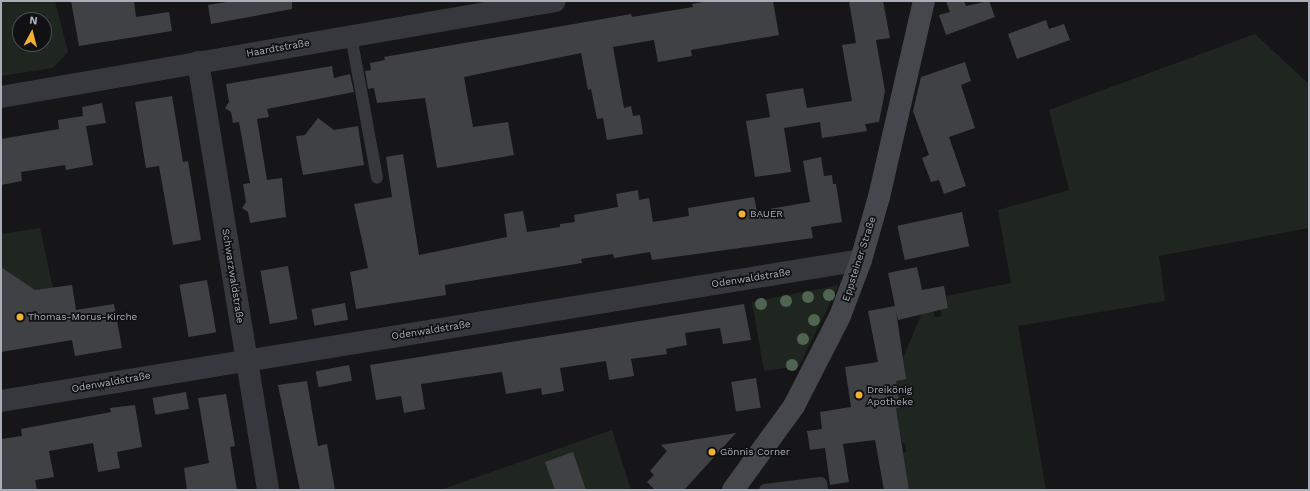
<!DOCTYPE html>
<html>
<head>
<meta charset="utf-8">
<style>
	body { margin:0 }
	#map { position:relative; width:1310px; height:491px; overflow:hidden; background:#161618; font-family:"Work Sans",sans-serif }
	div>[style] { position:absolute }
	[style*='--x'] { left:calc(var(--x)*1px); top:calc(var(--y)*1px); width:calc(var(--w)*1px); rotate:calc(var(--a)*1deg) }
	.green>* { inset:0; background:#1e261f }
	.building>* { inset:0; background:#404145; transform-origin:0 0 }
	.lane>* { height:12px; margin:-6px; padding:0 6px; transform-origin:6px; border-radius:6px; background:#37383d }
	.street>* { height:22px; margin:-11px; padding:0 11px; transform-origin:11px; border-radius:11px; background:#37383d }
	.secondary>* { height:22px; margin:-11px; padding:0 11px; transform-origin:11px; border-radius:11px; background:#45474d }
	.trees>* { width:12px; height:12px; margin:-6px; border-radius:50%; background:#506452 }
	.dots>* { width:11px; height:11px; translate:-50% -50%; box-sizing:border-box; border:2px solid #111113; border-radius:50% }
	span { translate:-50% -50%; white-space:nowrap; text-align:center; line-height:1.15; -webkit-text-stroke:3.5px #111113; paint-order:stroke }
	.street-label { font-size:10px; color:#a8adb8 }
	.poi-label { font-size:10px; color:#a8adb8 }
	.left { translate:0 -50%; text-align:left }
	.frame { position:absolute; inset:0; border:2px solid #a8adb8; pointer-events:none }
	.north { position:absolute; left:12px; top:12px; width:40px; height:40px; box-sizing:border-box; background:#111113; border:1px solid #4d4f55; border-radius:50%; rotate:7deg; font-size:11px; font-weight:700; line-height:16px; text-align:center; color:#a8adb8 }
	.north::after { content:''; display:block; margin:auto; width:14px; height:18px; background:#f2b134; clip-path:polygon(50% 0,100% 100%,50% 72%,0 100%) }
</style>
</head>
<body>
<div id="map">
	<div class="green">
		<div style="clip-path:polygon(evenodd,1px 1px,55px 1px,68px 52px,53px 68px,1px 76px,1px 1px,20px 20px,44px 20px,44px 44px,20px 44px,20px 20px)"></div>
		<div style="clip-path:polygon(1255px 34px,1309px 84px,1309px 228px,1159px 256px,1165px 301px,1018px 326px,1046px 490px,909px 490px,903px 453px,906px 452px,905px 443px,902px 443px,896px 408px,896px 381px,903px 358px,922px 313px,933px 311px,935px 317px,942px 316px,940px 309px,948px 308px,946px 296px,1011px 283px,998px 210px,1069px 190px,1049px 110px)"></div>
		<div style="clip-path:polygon(40px 228px,53px 288px,34px 290px,1px 267px,1px 234px)"></div>
		<div style="clip-path:polygon(839px 285px,799px 366px,764px 371px,752px 302px)"></div>
		<div style="clip-path:polygon(612px 430px,631px 490px,440px 490px)"></div>
	</div>
	<div class="building">
		<div style="clip-path:polygon(71px 1px,134px 1px,136px 17px,169px 12px,172px 31px,79px 46px)"></div>
		<div style="clip-path:polygon(233px 1px,292px 1px,292px 9px,211px 24px,208px 5px)"></div>
		<div style="clip-path:polygon(708px 1px,773px 1px,779px 35px,691px 50px,692px 56px,658px 62px,654px 40px,613px 47px,624px 108px,631px 106px,633px 116px,640px 115px,643px 134px,607px 140px,603px 118px,597px 119px,591px 89px,588px 90px,581px 53px,464px 77px,473px 127px,508px 122px,514px 155px,437px 168px,425px 98px,377px 103px,374px 88px,368px 89px,365px 71px,371px 70px,370px 63px,385px 60px,384px 57px,631px 14px,632px 17px,693px 7px,692px 4px)"></div>
		<div style="clip-path:polygon(849px 1px,883px 1px,890px 38px,876px 40px,885px 91px,879px 122px,865px 124px,867px 131px,822px 138px,820px 122px,784px 128px,791px 172px,755px 177px,746px 121px,770px 117px,766px 94px,803px 88px,807px 108px,852px 101px,842px 45px,856px 43px)"></div>
		<div style="clip-path:polygon(946px 1px,964px 1px,966px 6px,989px 1px,995px 17px,946px 35px,939px 15px,950px 12px)"></div>
		<div style="clip-path:polygon(1046px 20px,1049px 29px,1064px 24px,1070px 40px,1017px 59px,1008px 34px)"></div>
		<div style="clip-path:polygon(965px 62px,971px 81px,961px 85px,975px 128px,949px 137px,966px 186px,944px 194px,939px 180px,931px 182px,922px 158px,929px 155px,913px 111px,921px 77px)"></div>
		<div style="clip-path:polygon(332px 66px,334px 78px,350px 74px,354px 92px,267px 109px,269px 117px,257px 119px,267px 180px,282px 178px,286px 217px,250px 223px,248px 212px,242px 208px,246px 202px,243px 184px,250px 183px,239px 122px,233px 123px,231px 112px,225px 108px,229px 102px,226px 84px)"></div>
		<div style="clip-path:polygon(172px 96px,183px 162px,188px 161px,201px 240px,173px 245px,159px 166px,146px 168px,135px 102px)"></div>
		<div style="clip-path:polygon(102px 103px,106px 123px,86px 126px,93px 165px,66px 170px,65px 165px,21px 172px,22px 181px,1px 185px,1px 139px,59px 129px,58px 120px,83px 116px,82px 107px)"></div>
		<div style="clip-path:polygon(318px 118px,334px 130px,358px 126px,364px 165px,303px 175px,296px 136px,305px 135px)"></div>
		<div style="clip-path:polygon(403px 154px,419px 255px,507px 237px,504px 214px,523px 211px,527px 232px,560px 227px,560px 224px,575px 222px,574px 215px,618px 207px,616px 194px,638px 190px,639px 200px,649px 198px,653px 222px,689px 216px,688px 208px,754px 197px,757px 211px,810px 202px,803px 161px,821px 157px,824px 176px,832px 175px,833px 184px,836px 184px,842px 222px,811px 227px,813px 238px,652px 260px,650px 252px,614px 258px,613px 254px,581px 259px,582px 263px,445px 285px,446px 295px,356px 309px,350px 272px,368px 268px,354px 204px,392px 197px,386px 157px)"></div>
		<div style="left:962px;top:212px;width:35px;height:66px;rotate:78deg"></div>
		<div style="left:288px;top:266px;width:54px;height:28px;rotate:80deg"></div>
		<div style="clip-path:polygon(1px 267px,35px 290px,72px 285px,76px 310px,114px 304px,122px 348px,75px 356px,72px 340px,1px 352px)"></div>
		<div style="clip-path:polygon(917px 267px,922px 290px,944px 286px,948px 308px,898px 320px,896px 311px,906px 379px,896px 381px,900px 407px,896px 408px,909px 490px,884px 490px,875px 440px,843px 444px,849px 482px,830px 485px,825px 448px,810px 450px,807px 431px,822px 429px,820px 412px,851px 407px,845px 367px,878px 362px,868px 311px,895px 306px,888px 273px)"></div>
		<div style="left:207px;top:280px;width:53px;height:28px;rotate:80deg"></div>
		<div style="left:345px;top:303px;width:17px;height:34px;rotate:80deg"></div>
		<div style="clip-path:polygon(744px 304px,751px 340px,723px 344px,720px 328px,685px 333px,687px 345px,666px 349px,667px 354px,631px 359px,634px 376px,609px 380px,606px 361px,560px 368px,564px 391px,542px 395px,541px 388px,506px 394px,502px 372px,421px 384px,425px 409px,404px 413px,401px 396px,376px 400px,370px 365px)"></div>
		<div style="left:349px;top:365px;width:16px;height:34px;rotate:79deg"></div>
		<div style="left:756px;top:378px;width:30px;height:25px;rotate:81deg"></div>
		<div style="clip-path:polygon(307px 381px,318px 446px,327px 444px,335px 490px,300px 490px,278px 385px)"></div>
		<div style="left:186px;top:392px;width:17px;height:34px;rotate:80deg"></div>
		<div style="clip-path:polygon(226px 394px,235px 446px,230px 447px,237px 490px,187px 490px,184px 468px,209px 463px,198px 398px)"></div>
		<div style="clip-path:polygon(135px 405px,142px 447px,117px 452px,120px 468px,98px 472px,93px 443px,49px 451px,54px 477px,35px 480px,37px 490px,1px 490px,1px 439px,22px 436px,21px 429px,111px 412px,110px 408px)"></div>
		<div style="clip-path:polygon(736px 433px,684px 490px,655px 490px,647px 482px,654px 475px,650px 471px,667px 451px,661px 445px)"></div>
		<div style="clip-path:polygon(573px 452px,586px 490px,555px 490px,545px 462px)"></div>
	</div>
	<div class="lane">
		<div style="--x:351;--y:36;--w:144;--a:79.6"></div>
		<div style="--x:765;--y:490;--w:56;--a:-7.1"></div>
		<div style="--x:821;--y:483;--w:7;--a:82"></div>
	</div>
	<div class="street">
		<div style="--x:198;--y:62;--w:434;--a:80.7"></div>
		<div style="--x:1;--y:97;--w:562;--a:-9.83"></div>
		<div style="--x:1;--y:401;--w:871;--a:-9.31"></div>
	</div>
	<div class="secondary">
		<div style="--x:733;--y:490;--w:104;--a:-54"></div>
		<div style="--x:794;--y:406;--w:101;--a:-62.9"></div>
		<div style="--x:840;--y:316;--w:60;--a:-69.4"></div>
		<div style="--x:861;--y:260;--w:66;--a:-74.1"></div>
		<div style="--x:879;--y:197;--w:201;--a:-77.1"></div>
	</div>
	<div class="trees">
		<div style="left:829px;top:295px"></div>
		<div style="left:808px;top:297px"></div>
		<div style="left:786px;top:301px"></div>
		<div style="left:761px;top:304px"></div>
		<div style="left:814px;top:320px"></div>
		<div style="left:803px;top:339px"></div>
		<div style="left:792px;top:365px"></div>
	</div>
	<div class="dots">
		<div style="left:742px;top:214px;background:#f2b134"></div>
		<div style="left:20px;top:317px;background:#f2b134"></div>
		<div style="left:859px;top:395px;background:#f2b134"></div>
		<div style="left:712px;top:452px;background:#f2b134"></div>
	</div>
	<div class="street-label">
		<span style="left:278px;top:48px;rotate:-10deg">Haardtstraße</span>
		<span style="left:859px;top:259px;rotate:-72deg">Eppsteiner Straße</span>
		<span style="left:233px;top:276px;rotate:81deg">Schwarzwaldstraße</span>
		<span style="left:751px;top:278px;rotate:-9deg">Odenwaldstraße</span>
		<span style="left:431px;top:330px;rotate:-9deg">Odenwaldstraße</span>
		<span style="left:111px;top:382px;rotate:-10deg">Odenwaldstraße</span>
	</div>
	<div class="poi-label">
		<span class="left" style="left:750px;top:214px">BAUER</span>
		<span class="left" style="left:28px;top:317px">Thomas-Morus-Kirche</span>
		<span class="left" style="left:867px;top:395px">Dreikönig<br>Apotheke</span>
		<span class="left" style="left:720px;top:452px">Gönnis Corner</span>
	</div>
	<div class="frame"></div>
	<div class="north">N</div>
</div>
</body>
</html>
